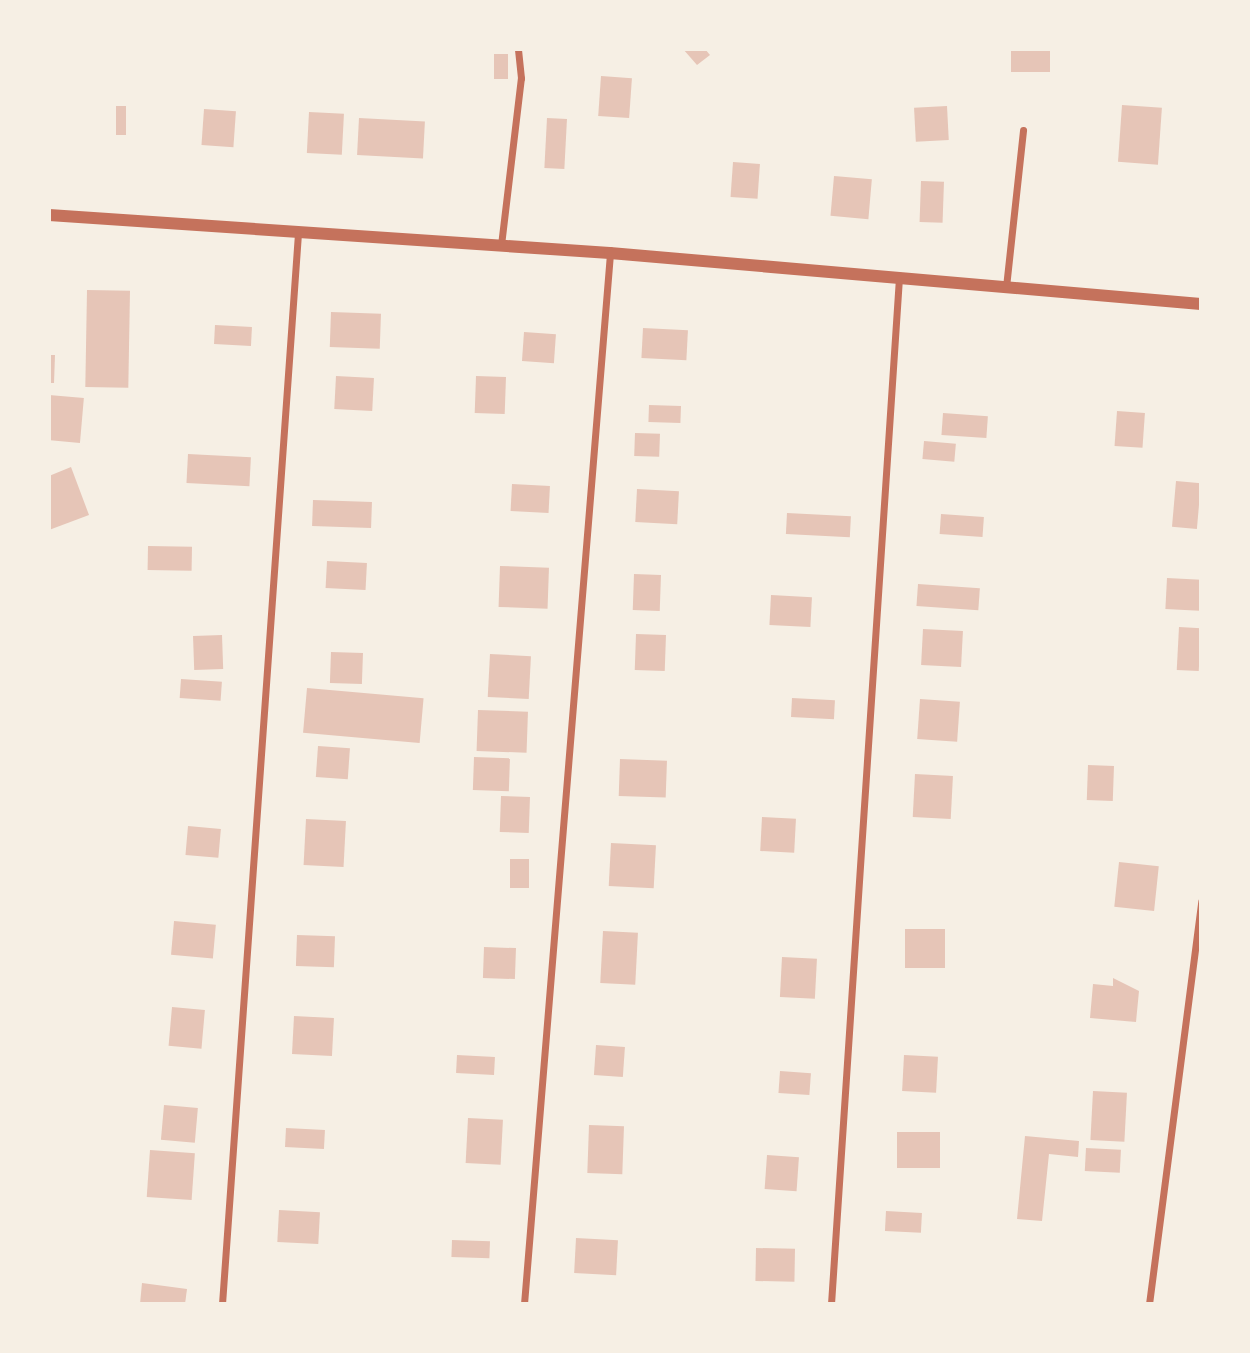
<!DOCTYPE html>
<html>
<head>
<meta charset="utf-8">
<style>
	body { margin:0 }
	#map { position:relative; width:1250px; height:1353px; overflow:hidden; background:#f6efe4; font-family:Raleway,sans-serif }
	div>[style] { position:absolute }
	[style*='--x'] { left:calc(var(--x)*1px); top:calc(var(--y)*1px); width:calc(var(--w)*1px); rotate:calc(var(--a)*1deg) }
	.building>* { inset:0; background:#e6c5b7; transform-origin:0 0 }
	.minor>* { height:7px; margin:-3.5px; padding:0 3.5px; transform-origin:3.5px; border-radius:3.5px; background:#c5725c }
	.tertiary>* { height:12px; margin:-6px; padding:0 6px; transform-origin:6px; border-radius:6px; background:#c5725c }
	span { translate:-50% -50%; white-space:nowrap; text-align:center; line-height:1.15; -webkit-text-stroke:7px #f6efe4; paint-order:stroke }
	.frame { position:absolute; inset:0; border:51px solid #f6efe4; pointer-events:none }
</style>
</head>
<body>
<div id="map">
	<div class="building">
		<div style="clip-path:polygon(683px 49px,705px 49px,710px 55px,697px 65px)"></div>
		<div style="left:1011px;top:49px;width:39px;height:23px"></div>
		<div style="left:494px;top:54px;width:14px;height:25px"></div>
		<div style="left:601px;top:76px;width:31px;height:40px;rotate:4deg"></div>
		<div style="left:1122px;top:105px;width:40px;height:57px;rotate:4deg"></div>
		<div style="left:116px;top:106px;width:10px;height:29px"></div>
		<div style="left:947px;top:106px;width:34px;height:33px;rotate:87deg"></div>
		<div style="left:204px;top:109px;width:32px;height:36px;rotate:4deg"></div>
		<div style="left:309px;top:112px;width:35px;height:41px;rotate:3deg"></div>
		<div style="left:359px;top:118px;width:66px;height:37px;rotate:3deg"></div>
		<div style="left:547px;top:118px;width:20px;height:50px;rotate:3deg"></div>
		<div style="left:733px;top:162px;width:27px;height:35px;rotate:4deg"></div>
		<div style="left:834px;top:176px;width:38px;height:40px;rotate:5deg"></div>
		<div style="left:921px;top:181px;width:23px;height:41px;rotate:2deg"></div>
		<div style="left:87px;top:290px;width:43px;height:97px;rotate:1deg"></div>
		<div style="left:331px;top:312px;width:50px;height:35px;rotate:2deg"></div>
		<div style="left:215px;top:325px;width:37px;height:19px;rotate:3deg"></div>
		<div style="left:643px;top:328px;width:45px;height:30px;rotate:3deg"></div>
		<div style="left:524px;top:332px;width:32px;height:29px;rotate:4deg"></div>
		<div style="clip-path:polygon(49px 355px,55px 355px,54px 383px,49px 383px)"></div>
		<div style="left:336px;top:376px;width:38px;height:33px;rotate:3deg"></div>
		<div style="left:476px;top:376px;width:30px;height:37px;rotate:2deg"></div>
		<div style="left:49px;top:395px;width:35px;height:45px;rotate:5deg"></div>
		<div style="left:649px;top:405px;width:32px;height:17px;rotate:2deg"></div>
		<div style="left:1117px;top:411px;width:28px;height:35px;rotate:4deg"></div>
		<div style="left:943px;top:413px;width:45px;height:22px;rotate:4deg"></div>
		<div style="left:635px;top:433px;width:25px;height:23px;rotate:2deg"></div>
		<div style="left:924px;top:441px;width:32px;height:18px;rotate:5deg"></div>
		<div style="left:188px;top:454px;width:63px;height:29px;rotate:3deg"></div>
		<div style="clip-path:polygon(71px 467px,89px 515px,49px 530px,49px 476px)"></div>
		<div style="left:1176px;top:481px;width:25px;height:46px;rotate:5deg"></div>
		<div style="left:512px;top:484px;width:38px;height:27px;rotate:3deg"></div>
		<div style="left:637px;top:489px;width:42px;height:33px;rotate:3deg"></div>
		<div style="left:313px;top:500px;width:59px;height:26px;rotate:2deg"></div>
		<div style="left:787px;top:513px;width:64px;height:21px;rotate:3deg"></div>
		<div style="left:941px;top:514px;width:43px;height:20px;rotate:4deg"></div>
		<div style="left:148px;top:546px;width:44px;height:24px;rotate:1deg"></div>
		<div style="left:327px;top:561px;width:40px;height:27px;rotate:3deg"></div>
		<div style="left:500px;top:566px;width:49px;height:41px;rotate:2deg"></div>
		<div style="left:634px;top:574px;width:27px;height:36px;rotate:2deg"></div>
		<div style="left:1167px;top:578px;width:34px;height:31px;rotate:3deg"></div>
		<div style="left:918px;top:584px;width:62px;height:22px;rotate:4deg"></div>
		<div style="left:771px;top:595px;width:41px;height:30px;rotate:3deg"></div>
		<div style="left:1179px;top:627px;width:22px;height:43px;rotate:3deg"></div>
		<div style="left:923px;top:629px;width:40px;height:36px;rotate:3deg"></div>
		<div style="left:636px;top:634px;width:30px;height:36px;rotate:2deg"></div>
		<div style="left:222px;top:635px;width:34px;height:29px;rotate:88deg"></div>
		<div style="left:331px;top:652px;width:32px;height:31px;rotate:2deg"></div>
		<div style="left:490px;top:654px;width:41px;height:43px;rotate:3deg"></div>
		<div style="left:181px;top:679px;width:41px;height:19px;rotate:4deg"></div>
		<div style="left:307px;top:688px;width:117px;height:45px;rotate:5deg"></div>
		<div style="left:792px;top:698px;width:43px;height:19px;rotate:3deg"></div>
		<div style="left:920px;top:699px;width:40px;height:40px;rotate:4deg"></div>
		<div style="left:478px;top:710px;width:50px;height:41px;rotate:2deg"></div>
		<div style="left:318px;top:746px;width:32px;height:31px;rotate:4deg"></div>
		<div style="left:474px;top:757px;width:36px;height:33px;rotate:2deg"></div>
		<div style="left:620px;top:759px;width:47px;height:37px;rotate:2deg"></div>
		<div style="left:1088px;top:765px;width:26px;height:35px;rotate:2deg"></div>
		<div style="left:915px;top:774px;width:38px;height:43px;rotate:3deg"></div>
		<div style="left:501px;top:796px;width:29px;height:36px;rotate:2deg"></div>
		<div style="left:762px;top:817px;width:34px;height:34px;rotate:3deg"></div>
		<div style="left:306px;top:819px;width:40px;height:46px;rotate:3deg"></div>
		<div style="left:188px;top:826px;width:33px;height:29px;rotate:5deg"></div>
		<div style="left:611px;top:843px;width:45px;height:43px;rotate:3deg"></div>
		<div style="left:510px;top:859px;width:19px;height:29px"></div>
		<div style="left:1119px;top:862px;width:40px;height:45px;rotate:6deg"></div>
		<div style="left:174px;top:921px;width:42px;height:34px;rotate:5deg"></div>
		<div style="left:905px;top:929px;width:40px;height:39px"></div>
		<div style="left:603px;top:931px;width:35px;height:52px;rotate:3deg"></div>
		<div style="left:297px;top:935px;width:38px;height:31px;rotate:2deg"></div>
		<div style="left:484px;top:947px;width:32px;height:31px;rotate:2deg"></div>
		<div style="left:782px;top:957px;width:35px;height:40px;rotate:3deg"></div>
		<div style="clip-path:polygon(1113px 978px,1139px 991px,1136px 1022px,1090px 1018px,1093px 984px,1113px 986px)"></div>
		<div style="left:172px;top:1007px;width:33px;height:39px;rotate:5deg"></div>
		<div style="left:294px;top:1016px;width:40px;height:38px;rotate:3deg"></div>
		<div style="left:596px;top:1045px;width:29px;height:30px;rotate:4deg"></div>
		<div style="left:457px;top:1055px;width:38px;height:18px;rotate:3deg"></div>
		<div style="left:904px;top:1055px;width:34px;height:36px;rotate:3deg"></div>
		<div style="left:780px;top:1071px;width:31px;height:22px;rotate:4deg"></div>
		<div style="left:1093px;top:1091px;width:34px;height:49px;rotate:3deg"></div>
		<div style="left:164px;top:1105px;width:34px;height:35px;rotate:5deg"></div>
		<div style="left:468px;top:1118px;width:35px;height:45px;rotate:3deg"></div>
		<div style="left:589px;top:1125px;width:35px;height:48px;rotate:2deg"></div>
		<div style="left:286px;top:1128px;width:39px;height:19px;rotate:3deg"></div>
		<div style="left:897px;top:1132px;width:43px;height:36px"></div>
		<div style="clip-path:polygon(1025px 1136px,1079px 1141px,1078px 1157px,1049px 1154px,1042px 1221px,1017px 1219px)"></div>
		<div style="left:1086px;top:1148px;width:35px;height:23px;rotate:3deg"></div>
		<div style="left:150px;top:1150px;width:45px;height:47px;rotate:4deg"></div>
		<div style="left:767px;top:1155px;width:32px;height:34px;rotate:4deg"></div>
		<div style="left:279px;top:1210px;width:41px;height:32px;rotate:3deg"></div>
		<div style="left:886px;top:1211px;width:36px;height:20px;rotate:3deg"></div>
		<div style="left:576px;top:1238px;width:42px;height:35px;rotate:3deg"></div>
		<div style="left:452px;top:1240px;width:38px;height:17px;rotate:2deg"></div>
		<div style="left:756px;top:1248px;width:39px;height:33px;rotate:1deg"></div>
		<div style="clip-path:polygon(142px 1283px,187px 1289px,185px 1304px,140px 1304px)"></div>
	</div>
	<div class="minor">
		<div style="--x:501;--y:245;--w:168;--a:-83.2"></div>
		<div style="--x:521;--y:78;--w:29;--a:-96"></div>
		<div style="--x:1006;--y:287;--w:158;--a:-83.8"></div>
		<div style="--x:222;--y:1304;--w:1074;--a:-85.94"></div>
		<div style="--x:524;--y:1304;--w:1055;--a:-85.32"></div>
		<div style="--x:831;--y:1304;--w:1028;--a:-86.21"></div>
		<div style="--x:1149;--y:1304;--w:406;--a:-82.6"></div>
	</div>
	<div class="tertiary">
		<div style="--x:49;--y:215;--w:562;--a:3.88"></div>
		<div style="--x:610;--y:253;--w:593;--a:4.93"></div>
	</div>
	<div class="frame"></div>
</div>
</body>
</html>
